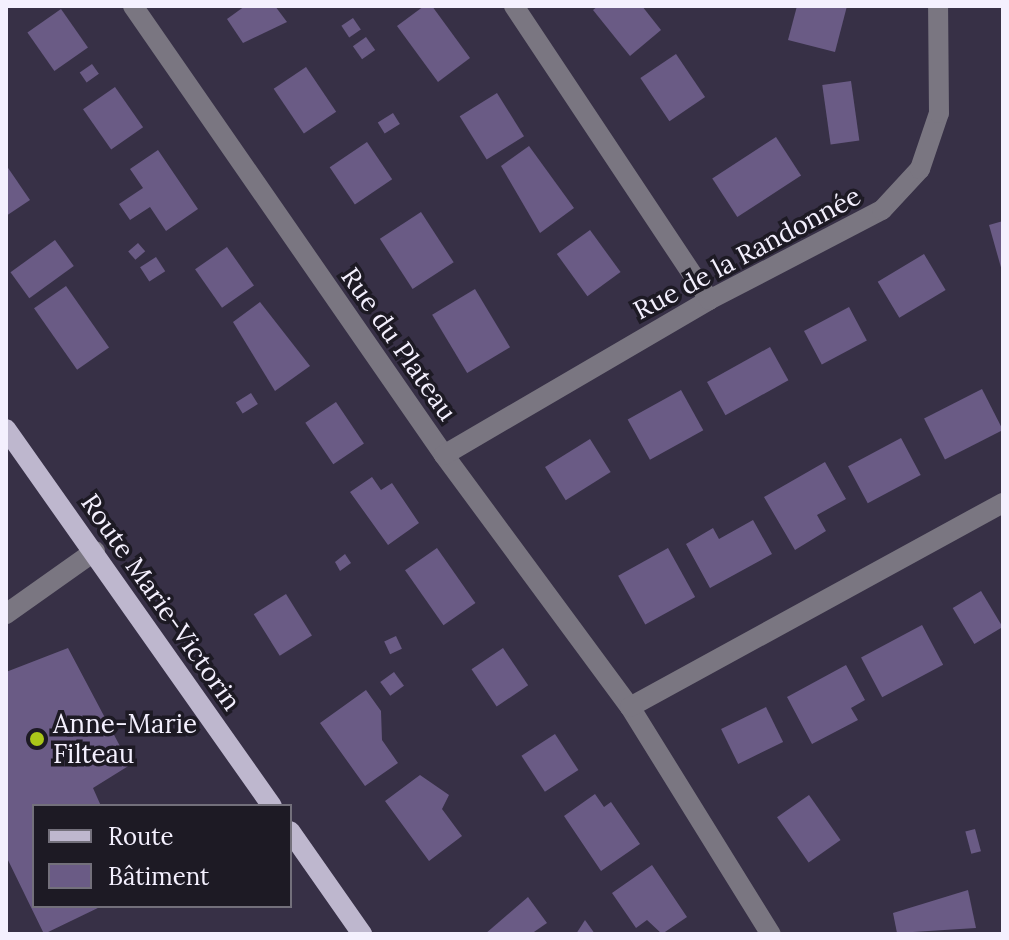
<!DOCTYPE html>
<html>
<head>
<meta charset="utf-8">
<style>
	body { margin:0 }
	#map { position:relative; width:1009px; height:940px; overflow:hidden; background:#373046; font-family:Lora,serif }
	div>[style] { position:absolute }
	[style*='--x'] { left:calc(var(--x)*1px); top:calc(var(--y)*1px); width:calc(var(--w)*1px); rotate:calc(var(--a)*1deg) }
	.building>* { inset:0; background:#6a5b85; transform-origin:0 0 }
	.minor>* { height:20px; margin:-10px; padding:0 10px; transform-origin:10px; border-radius:10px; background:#7a7681 }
	.major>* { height:20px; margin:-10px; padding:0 10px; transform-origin:10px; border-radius:10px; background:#beb7ce }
	.dots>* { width:22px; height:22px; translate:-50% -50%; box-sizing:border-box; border:4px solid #1d1a24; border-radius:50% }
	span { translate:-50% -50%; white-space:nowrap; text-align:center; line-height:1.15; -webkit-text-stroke:7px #1d1a24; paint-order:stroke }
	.street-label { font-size:26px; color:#f4f0fe }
	.poi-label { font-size:26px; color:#f4f0fe }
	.left { translate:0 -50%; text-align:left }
	.frame { position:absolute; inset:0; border:8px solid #f4f0fe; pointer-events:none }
	.legend { position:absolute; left:32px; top:804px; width:260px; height:104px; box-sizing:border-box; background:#1d1a24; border:2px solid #73707b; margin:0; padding:10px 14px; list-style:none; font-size:24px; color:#f4f0fe }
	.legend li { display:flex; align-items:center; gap:16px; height:40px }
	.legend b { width:40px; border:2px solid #73707b }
</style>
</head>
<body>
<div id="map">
	<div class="building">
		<div style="clip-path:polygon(245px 6px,275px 6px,287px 22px,243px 43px,227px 19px)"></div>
		<div style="clip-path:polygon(424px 6px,432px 6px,470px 58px,438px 82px,397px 26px)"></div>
		<div style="clip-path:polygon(598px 6px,642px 6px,661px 30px,630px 56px,593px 10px)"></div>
		<div style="clip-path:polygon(797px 6px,847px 6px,835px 52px,788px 40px)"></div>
		<div style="left:61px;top:9px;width:47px;height:41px;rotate:55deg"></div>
		<div style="left:353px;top:18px;width:14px;height:14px;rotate:56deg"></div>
		<div style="left:366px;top:37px;width:16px;height:16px;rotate:55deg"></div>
		<div style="left:676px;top:54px;width:52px;height:43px;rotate:56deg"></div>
		<div style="left:92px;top:64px;width:12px;height:15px;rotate:55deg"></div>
		<div style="left:306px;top:67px;width:54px;height:39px;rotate:56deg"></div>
		<div style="left:851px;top:81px;width:60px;height:29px;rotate:82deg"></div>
		<div style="left:115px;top:87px;width:49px;height:39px;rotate:55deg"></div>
		<div style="left:497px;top:93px;width:51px;height:44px;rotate:58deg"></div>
		<div style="left:393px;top:113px;width:13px;height:18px;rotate:58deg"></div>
		<div style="left:776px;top:137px;width:46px;height:76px;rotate:57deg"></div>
		<div style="left:367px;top:142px;width:45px;height:45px;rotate:56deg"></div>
		<div style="clip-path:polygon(529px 146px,574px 208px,540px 233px,501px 166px)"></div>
		<div style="clip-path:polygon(158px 150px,198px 209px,166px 231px,150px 207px,130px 220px,119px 204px,143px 188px,130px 169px)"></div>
		<div style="clip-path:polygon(6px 165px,30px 200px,6px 216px)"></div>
		<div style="left:421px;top:212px;width:60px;height:49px;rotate:57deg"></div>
		<div style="clip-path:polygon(1003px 221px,1003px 271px,1002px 271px,989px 225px)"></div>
		<div style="left:590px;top:230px;width:52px;height:41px;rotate:54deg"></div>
		<div style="left:55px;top:240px;width:32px;height:55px;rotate:54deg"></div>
		<div style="left:138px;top:243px;width:11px;height:13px;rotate:49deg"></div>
		<div style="left:227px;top:247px;width:47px;height:39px;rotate:55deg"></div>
		<div style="left:924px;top:254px;width:42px;height:54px;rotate:59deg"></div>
		<div style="left:156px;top:257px;width:17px;height:19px;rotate:57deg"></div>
		<div style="left:66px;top:286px;width:75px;height:39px;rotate:55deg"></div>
		<div style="left:475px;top:289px;width:68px;height:50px;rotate:59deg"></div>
		<div style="clip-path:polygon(260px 302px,310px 366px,275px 391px,233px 322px)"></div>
		<div style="left:849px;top:307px;width:38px;height:51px;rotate:62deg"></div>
		<div style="left:770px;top:347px;width:38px;height:72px;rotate:61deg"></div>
		<div style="left:982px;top:389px;width:46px;height:65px;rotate:63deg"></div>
		<div style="left:681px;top:390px;width:46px;height:61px;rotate:61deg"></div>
		<div style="left:251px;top:393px;width:13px;height:18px;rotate:58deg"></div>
		<div style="left:336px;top:402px;width:50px;height:37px;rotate:56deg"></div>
		<div style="left:901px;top:438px;width:42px;height:60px;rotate:62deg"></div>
		<div style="left:590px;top:439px;width:39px;height:53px;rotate:58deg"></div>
		<div style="clip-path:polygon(825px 462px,846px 499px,817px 515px,826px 531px,795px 550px,764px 497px)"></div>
		<div style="clip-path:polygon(372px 477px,381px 490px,392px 483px,419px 523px,388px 545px,350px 492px)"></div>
		<div style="clip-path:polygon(753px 520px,772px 554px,710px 588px,686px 544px,713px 528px,719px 539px)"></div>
		<div style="left:437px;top:548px;width:67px;height:39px;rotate:55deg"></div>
		<div style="left:668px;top:548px;width:56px;height:57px;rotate:61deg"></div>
		<div style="clip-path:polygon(345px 554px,351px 563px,340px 571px,335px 562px)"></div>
		<div style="left:981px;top:591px;width:42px;height:33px;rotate:59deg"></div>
		<div style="left:286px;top:594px;width:49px;height:38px;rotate:58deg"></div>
		<div style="left:922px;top:625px;width:45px;height:69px;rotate:62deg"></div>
		<div style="left:396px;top:636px;width:14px;height:13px;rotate:65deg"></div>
		<div style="clip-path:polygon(68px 648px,130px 765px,93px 788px,101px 806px,34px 806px,34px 906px,102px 906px,44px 934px,6px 856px,6px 672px)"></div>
		<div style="left:503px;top:648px;width:45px;height:38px;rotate:56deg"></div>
		<div style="clip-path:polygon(846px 665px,865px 700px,851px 708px,858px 720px,812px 744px,787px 697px)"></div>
		<div style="left:394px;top:672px;width:17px;height:17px;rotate:54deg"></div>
		<div style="clip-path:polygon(366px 690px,381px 711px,382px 740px,398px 763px,365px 786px,320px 723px)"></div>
		<div style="left:766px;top:707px;width:39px;height:50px;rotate:64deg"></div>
		<div style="left:555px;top:734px;width:43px;height:40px;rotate:57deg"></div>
		<div style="clip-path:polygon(420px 775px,449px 795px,442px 809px,462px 836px,429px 861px,385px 801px)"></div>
		<div style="clip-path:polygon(595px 794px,604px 807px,611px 802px,640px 844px,601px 871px,564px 816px)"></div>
		<div style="left:809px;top:795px;width:55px;height:39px;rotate:55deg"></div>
		<div style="left:975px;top:829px;width:23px;height:10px;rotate:75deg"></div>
		<div style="clip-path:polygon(652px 865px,687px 917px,662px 934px,647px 920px,636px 928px,612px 893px)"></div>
		<div style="clip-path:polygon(968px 890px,976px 928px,897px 933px,893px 913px)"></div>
		<div style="clip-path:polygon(528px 897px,547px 923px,531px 934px,485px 934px)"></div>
		<div style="clip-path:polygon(585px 920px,595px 934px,576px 934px)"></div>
	</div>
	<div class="minor">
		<div style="--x:133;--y:6;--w:546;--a:55.29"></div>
		<div style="--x:444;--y:455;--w:313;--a:53.6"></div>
		<div style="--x:630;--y:707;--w:267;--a:58.2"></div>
		<div style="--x:514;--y:6;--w:353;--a:56.4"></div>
		<div style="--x:444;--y:455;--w:307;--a:-30.3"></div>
		<div style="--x:709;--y:300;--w:195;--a:-27.5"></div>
		<div style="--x:882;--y:210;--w:56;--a:-47.2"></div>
		<div style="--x:920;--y:169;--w:59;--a:-71.3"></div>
		<div style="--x:939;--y:113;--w:107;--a:-90.5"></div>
		<div style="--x:6;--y:614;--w:109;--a:-35.3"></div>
		<div style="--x:630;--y:707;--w:425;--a:-28.7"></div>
	</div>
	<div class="major">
		<div style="--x:6;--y:429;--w:461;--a:54.8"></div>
		<div style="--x:290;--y:831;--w:126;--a:55"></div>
	</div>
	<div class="dots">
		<div style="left:37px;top:739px;background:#aac719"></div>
	</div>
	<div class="street-label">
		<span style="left:747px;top:253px;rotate:-28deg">Rue de la Randonnée</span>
		<span style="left:399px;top:344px;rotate:55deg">Rue du Plateau</span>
		<span style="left:161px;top:602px;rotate:55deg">Route Marie-Victorin</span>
	</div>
	<div class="poi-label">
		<span class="left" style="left:53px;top:739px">Anne-Marie<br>Filteau</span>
	</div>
	<div class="frame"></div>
	<ul class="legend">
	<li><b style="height:10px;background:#beb7ce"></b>Route</li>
	<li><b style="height:22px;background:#6a5b85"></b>Bâtiment</li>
	</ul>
</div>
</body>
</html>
